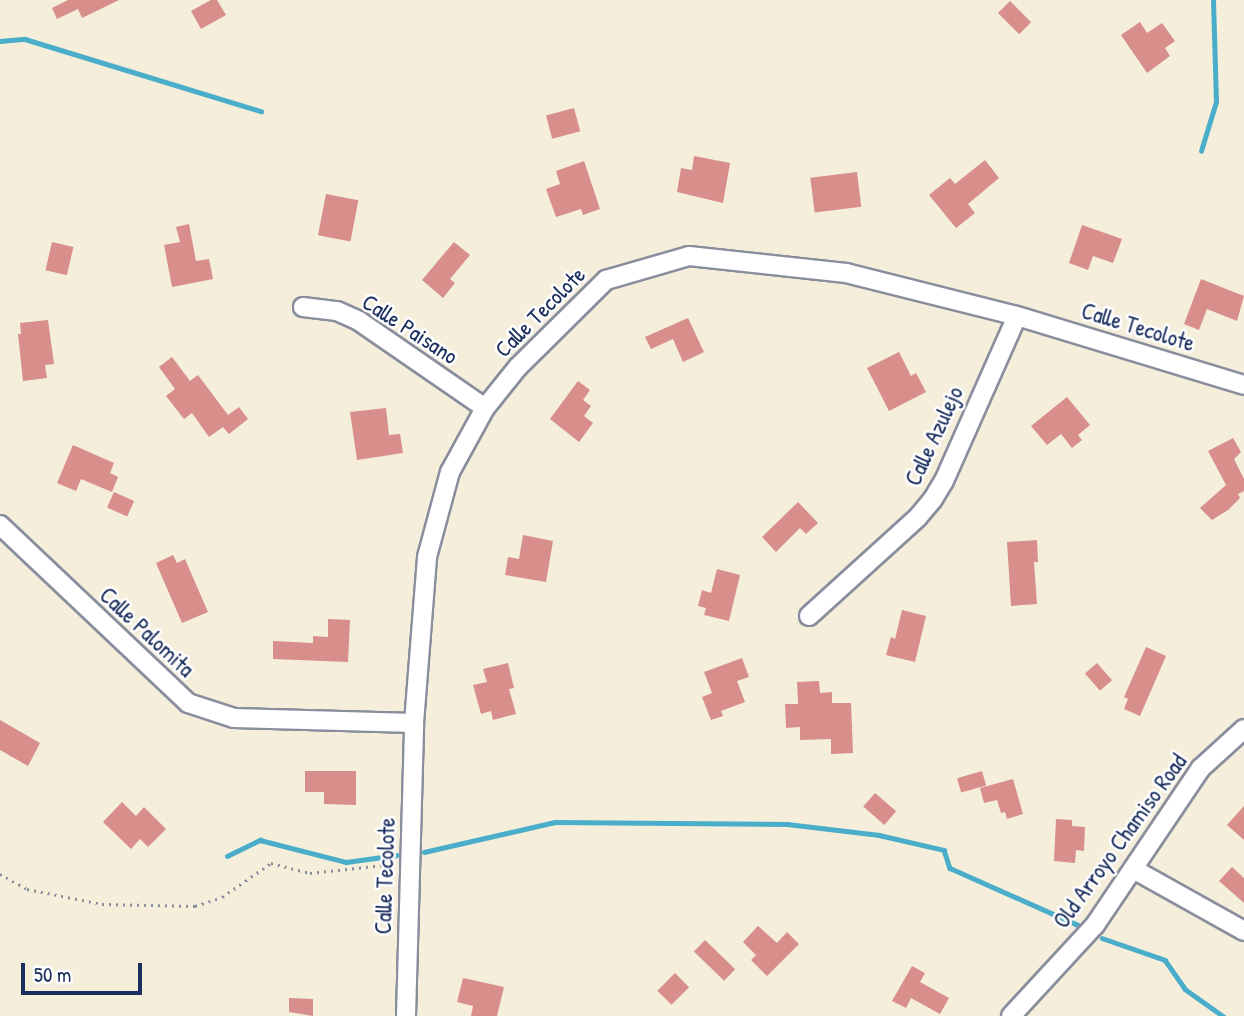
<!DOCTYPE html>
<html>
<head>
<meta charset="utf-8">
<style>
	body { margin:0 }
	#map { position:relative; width:1244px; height:1016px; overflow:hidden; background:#f4eedb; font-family:"Patrick Hand",sans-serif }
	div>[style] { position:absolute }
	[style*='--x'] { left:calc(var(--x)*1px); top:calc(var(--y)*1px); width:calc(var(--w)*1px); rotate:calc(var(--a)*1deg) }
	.stream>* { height:4.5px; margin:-2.25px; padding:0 2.25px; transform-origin:2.25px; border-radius:2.25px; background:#4aadc9 }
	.building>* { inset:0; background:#d88e8b; transform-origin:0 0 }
	.path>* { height:2.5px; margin-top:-1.25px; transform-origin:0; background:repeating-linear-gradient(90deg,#888e9c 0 2px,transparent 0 7px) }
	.roads { filter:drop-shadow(2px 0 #888e9c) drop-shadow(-2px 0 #888e9c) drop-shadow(0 2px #888e9c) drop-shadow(0 -2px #888e9c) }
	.minor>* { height:18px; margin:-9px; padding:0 9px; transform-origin:9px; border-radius:9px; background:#fff }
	span { translate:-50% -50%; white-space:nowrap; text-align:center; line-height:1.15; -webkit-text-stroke:5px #fff; paint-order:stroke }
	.street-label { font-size:23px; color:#1b2f5e }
	.scale { position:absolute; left:21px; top:963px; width:121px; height:32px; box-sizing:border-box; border:4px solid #1b2f5e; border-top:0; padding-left:9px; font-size:21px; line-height:24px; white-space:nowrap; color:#1b2f5e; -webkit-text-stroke:5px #fff; paint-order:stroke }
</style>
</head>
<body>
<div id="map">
	<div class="stream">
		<div style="--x:0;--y:41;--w:25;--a:-5"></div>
		<div style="--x:25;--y:39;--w:247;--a:17"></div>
		<div style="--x:1201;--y:151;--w:51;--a:-73"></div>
		<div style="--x:1216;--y:102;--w:102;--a:-91.7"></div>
		<div style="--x:424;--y:852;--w:134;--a:-12.9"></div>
		<div style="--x:555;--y:822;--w:232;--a:0.5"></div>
		<div style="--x:787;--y:824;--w:93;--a:6.8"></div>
		<div style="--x:879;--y:835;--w:67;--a:13"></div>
		<div style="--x:944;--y:850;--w:19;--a:72"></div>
		<div style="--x:950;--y:868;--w:140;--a:24"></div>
		<div style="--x:227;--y:856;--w:37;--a:-26"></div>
		<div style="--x:260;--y:840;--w:89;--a:14.3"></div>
		<div style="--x:346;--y:862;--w:51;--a:-7.8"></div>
		<div style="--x:1102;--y:938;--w:67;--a:19.2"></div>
		<div style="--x:1165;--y:960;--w:35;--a:55"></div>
		<div style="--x:1185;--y:989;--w:47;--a:35.4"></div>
	</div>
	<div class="building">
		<div style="clip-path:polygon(68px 0,119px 0,82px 18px,78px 9px,57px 19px,52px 8px)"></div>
		<div style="clip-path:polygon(211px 0,217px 0,226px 15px,201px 29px,191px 11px)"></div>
		<div style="left:1010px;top:1px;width:30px;height:17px;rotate:45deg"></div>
		<div style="clip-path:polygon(1140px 22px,1147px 33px,1162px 23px,1175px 41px,1165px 48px,1170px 56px,1147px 73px,1121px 35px)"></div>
		<div style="left:574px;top:108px;width:24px;height:29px;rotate:75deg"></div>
		<div style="clip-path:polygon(694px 156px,730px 163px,723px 203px,677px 192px,681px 168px,692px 170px)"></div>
		<div style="clip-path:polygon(985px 160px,999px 178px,968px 204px,975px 213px,956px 228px,929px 195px,950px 178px,955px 184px)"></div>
		<div style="clip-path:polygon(584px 161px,600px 209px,583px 215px,581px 209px,556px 217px,546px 189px,560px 184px,556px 171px)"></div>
		<div style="left:857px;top:172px;width:35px;height:47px;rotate:83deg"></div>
		<div style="left:326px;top:194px;width:33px;height:42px;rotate:11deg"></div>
		<div style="clip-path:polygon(189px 224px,196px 261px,209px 259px,213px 279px,172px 287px,164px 245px,180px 242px,176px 227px)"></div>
		<div style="clip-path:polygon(1082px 225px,1122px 239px,1113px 263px,1093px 256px,1088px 270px,1069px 263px)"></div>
		<div style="left:52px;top:242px;width:22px;height:29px;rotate:13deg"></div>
		<div style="clip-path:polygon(454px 242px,470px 255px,450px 279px,455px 283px,443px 298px,422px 280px)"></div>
		<div style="clip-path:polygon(1201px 279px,1244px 296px,1237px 321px,1207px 309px,1199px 330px,1184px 324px)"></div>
		<div style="clip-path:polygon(688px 318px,704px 352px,683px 362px,673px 339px,651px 349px,645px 337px)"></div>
		<div style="clip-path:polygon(48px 320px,54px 364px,45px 365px,47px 378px,23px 381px,18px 334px,21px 334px,20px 323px)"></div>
		<div style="clip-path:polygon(899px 352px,911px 376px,916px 373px,926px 392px,889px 411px,867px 368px)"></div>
		<div style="clip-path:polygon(172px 357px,190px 381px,198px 375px,228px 415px,239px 407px,248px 419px,229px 434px,223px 427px,209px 437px,192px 413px,184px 419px,166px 396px,175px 389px,159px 367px)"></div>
		<div style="clip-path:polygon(578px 381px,590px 390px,583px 400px,591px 406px,584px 416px,593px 423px,579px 442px,550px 419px)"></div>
		<div style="clip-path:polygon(1067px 397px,1090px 425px,1078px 435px,1082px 440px,1072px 448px,1061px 434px,1047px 445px,1031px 426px)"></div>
		<div style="clip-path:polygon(386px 408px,389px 435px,400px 434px,403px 453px,357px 460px,350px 412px)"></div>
		<div style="clip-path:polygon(1233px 438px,1241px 452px,1234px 459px,1244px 479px,1244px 491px,1238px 494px,1240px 498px,1228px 510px,1212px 520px,1200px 508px,1226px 485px,1208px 451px)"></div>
		<div style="clip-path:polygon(73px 445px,114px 463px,110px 473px,118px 477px,112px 492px,81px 479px,76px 491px,57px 483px)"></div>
		<div style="left:114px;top:492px;width:22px;height:17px;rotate:24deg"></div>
		<div style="clip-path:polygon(798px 502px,818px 523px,806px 534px,800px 528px,776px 552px,762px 537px)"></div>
		<div style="clip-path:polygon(523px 535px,553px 541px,546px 582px,505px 575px,508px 557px,519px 559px)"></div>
		<div style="clip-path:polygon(1037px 540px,1038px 562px,1034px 562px,1037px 604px,1011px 606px,1007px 542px)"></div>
		<div style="clip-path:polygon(173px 555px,177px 563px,185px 559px,208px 612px,182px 623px,156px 563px)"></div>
		<div style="clip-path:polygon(717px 569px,740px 575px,729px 621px,704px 615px,706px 608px,698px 606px,702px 590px,711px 593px)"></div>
		<div style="clip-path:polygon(902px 610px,926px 616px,915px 662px,886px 655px,891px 637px,895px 639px)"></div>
		<div style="clip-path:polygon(328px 619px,350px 620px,348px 662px,273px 659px,273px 641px,313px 643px,313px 636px,328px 637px)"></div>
		<div style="clip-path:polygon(1146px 647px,1166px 656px,1140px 716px,1124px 709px,1128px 699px,1124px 697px)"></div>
		<div style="clip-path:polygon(742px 658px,749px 677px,737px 681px,745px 702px,721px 711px,723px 716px,711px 720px,702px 697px,712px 693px,704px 672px)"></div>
		<div style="clip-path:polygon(508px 663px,514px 688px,509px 689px,516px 714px,493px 720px,491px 711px,481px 714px,473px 685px,487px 682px,483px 669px)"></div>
		<div style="left:1097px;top:663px;width:23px;height:16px;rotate:49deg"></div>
		<div style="clip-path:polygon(819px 681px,820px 693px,832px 692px,832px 703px,851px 703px,853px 753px,831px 754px,831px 739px,800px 740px,800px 727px,786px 728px,785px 704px,798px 704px,797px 682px)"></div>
		<div style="clip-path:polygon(0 720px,40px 743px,28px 766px,0 750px)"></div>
		<div style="clip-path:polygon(305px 771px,356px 771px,356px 805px,324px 804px,324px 792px,305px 792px)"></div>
		<div style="left:982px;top:771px;width:15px;height:26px;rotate:74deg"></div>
		<div style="clip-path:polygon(1013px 779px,1023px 814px,1007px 819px,1005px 812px,1001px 813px,997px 800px,984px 803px,980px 788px)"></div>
		<div style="left:875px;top:793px;width:28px;height:18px;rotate:41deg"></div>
		<div style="clip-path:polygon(122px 802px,136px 816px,144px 807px,166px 829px,148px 847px,140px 839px,131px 849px,103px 822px)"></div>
		<div style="clip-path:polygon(1244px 806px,1244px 840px,1227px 825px)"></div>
		<div style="clip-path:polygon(1056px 819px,1072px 820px,1072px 826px,1085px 827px,1084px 851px,1076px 850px,1075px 863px,1054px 861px)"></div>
		<div style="clip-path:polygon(1232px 867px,1244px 878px,1244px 903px,1219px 881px)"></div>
		<div style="clip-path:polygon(758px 926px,777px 943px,787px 932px,799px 944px,767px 976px,751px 960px,756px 955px,743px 942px)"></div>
		<div style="left:705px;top:940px;width:42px;height:16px;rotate:44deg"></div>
		<div style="clip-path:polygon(912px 966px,925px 973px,920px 982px,949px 998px,940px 1014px,911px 998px,906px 1008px,892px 1001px)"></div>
		<div style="left:675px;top:973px;width:20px;height:25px;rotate:45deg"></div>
		<div style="clip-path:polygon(463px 978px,504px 987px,497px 1016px,471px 1016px,473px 1006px,457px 1002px)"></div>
		<div style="clip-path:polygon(289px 998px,313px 999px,313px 1016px,289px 1012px)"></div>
	</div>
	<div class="path">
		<div style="--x:0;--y:874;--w:31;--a:29"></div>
		<div style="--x:27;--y:889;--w:76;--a:11.3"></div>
		<div style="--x:102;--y:904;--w:93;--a:1.2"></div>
		<div style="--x:195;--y:906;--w:28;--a:-18"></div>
		<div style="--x:222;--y:897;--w:60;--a:-34.8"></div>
		<div style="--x:271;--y:863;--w:40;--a:14.4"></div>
		<div style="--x:310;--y:873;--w:84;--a:-6.1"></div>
	</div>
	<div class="roads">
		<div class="minor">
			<div style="--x:303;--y:307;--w:34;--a:7"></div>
			<div style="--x:337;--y:311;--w:24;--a:24"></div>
			<div style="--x:359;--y:321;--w:153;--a:34.6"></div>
			<div style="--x:0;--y:525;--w:259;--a:43.4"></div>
			<div style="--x:188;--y:703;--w:48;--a:18.1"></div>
			<div style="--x:234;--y:718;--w:180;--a:1.6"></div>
			<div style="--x:809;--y:616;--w:147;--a:-42.2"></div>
			<div style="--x:918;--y:517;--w:23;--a:-50"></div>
			<div style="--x:933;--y:499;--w:21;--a:-59"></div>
			<div style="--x:944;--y:481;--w:180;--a:-66.1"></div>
			<div style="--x:1135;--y:870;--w:125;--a:29.2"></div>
			<div style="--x:406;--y:1016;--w:293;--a:-88.4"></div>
			<div style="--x:414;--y:723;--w:167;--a:-85.5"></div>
			<div style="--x:427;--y:557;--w:88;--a:-74.9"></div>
			<div style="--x:450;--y:472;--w:73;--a:-61.3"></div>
			<div style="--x:485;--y:408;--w:53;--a:-51.2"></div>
			<div style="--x:518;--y:367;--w:124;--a:-44.7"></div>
			<div style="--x:606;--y:280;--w:86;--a:-16.1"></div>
			<div style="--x:689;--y:256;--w:158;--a:6.2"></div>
			<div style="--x:846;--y:273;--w:176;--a:14.1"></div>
			<div style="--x:1017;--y:316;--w:237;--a:16.9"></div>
			<div style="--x:1011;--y:1016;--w:124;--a:-47.3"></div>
			<div style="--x:1095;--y:925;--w:189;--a:-56"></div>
			<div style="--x:1201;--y:768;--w:58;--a:-42.2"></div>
		</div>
	</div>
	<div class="street-label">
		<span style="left:540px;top:312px;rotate:-45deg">Calle Tecolote</span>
		<span style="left:1138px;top:327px;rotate:17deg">Calle Tecolote</span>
		<span style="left:410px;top:329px;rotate:33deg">Calle Paisano</span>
		<span style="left:934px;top:436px;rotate:-65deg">Calle Azulejo</span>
		<span style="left:147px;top:632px;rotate:43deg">Calle Palomita</span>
		<span style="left:1120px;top:841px;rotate:-54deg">Old Arroyo Chamiso Road</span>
		<span style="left:385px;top:876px;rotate:-88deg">Calle Tecolote</span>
	</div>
	<div class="scale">50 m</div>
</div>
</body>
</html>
